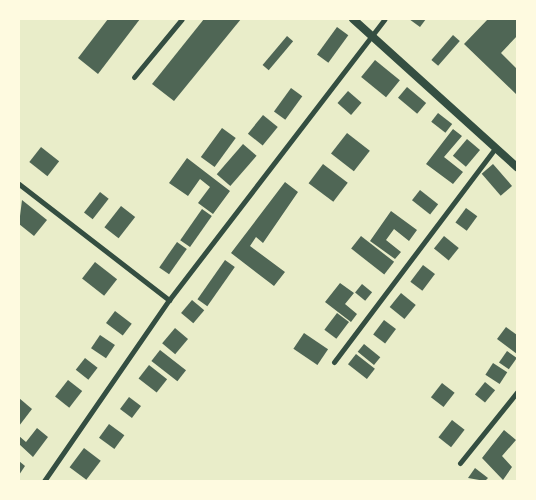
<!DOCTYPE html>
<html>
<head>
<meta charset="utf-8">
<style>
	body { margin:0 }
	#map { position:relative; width:536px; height:500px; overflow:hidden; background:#e9edc9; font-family:"Open Sans",sans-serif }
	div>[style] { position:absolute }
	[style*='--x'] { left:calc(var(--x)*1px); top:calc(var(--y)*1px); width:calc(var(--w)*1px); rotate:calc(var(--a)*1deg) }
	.building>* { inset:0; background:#4f6655; transform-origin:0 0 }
	.minor>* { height:5px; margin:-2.5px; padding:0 2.5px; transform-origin:2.5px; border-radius:2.5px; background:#344e41 }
	.tertiary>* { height:8px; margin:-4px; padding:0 4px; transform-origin:4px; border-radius:4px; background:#344e41 }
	span { translate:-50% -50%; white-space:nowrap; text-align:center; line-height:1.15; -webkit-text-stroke:5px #fefae0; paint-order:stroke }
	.frame { position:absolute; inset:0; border:20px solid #fefae0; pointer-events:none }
</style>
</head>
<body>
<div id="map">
	<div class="building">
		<div style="clip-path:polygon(108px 19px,140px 19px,98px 74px,78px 58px)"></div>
		<div style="clip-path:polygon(204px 19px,241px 19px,174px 101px,152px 84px)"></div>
		<div style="clip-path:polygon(409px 19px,426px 19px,420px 27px)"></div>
		<div style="clip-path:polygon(488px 19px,517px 19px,517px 36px,501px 53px,517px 69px,517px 95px,464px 44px)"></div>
		<div style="left:337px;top:27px;width:14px;height:34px;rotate:36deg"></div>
		<div style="left:453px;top:35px;width:9px;height:33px;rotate:41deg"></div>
		<div style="left:287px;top:36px;width:8px;height:38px;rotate:40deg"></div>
		<div style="left:375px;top:60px;width:32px;height:22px;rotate:39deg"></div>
		<div style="left:407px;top:87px;width:25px;height:14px;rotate:40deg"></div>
		<div style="left:291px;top:88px;width:14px;height:29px;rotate:36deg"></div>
		<div style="left:348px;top:91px;width:18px;height:16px;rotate:41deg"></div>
		<div style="left:438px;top:113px;width:18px;height:11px;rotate:38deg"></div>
		<div style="left:263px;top:115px;width:19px;height:24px;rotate:39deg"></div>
		<div style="left:222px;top:128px;width:17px;height:36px;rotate:36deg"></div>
		<div style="clip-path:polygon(453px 129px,462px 136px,444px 157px,463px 172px,453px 184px,426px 164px)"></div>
		<div style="left:347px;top:133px;width:29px;height:26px;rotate:38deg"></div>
		<div style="left:467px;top:139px;width:17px;height:22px;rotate:40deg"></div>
		<div style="left:243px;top:144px;width:18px;height:40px;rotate:41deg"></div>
		<div style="left:41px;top:147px;width:23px;height:19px;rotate:38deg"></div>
		<div style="clip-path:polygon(187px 158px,230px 191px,213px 214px,198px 203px,210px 187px,200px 179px,188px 196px,169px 183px)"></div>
		<div style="left:323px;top:164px;width:31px;height:24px;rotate:37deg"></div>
		<div style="left:493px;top:164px;width:29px;height:15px;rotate:49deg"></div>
		<div style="clip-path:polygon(285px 182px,298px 192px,263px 243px,256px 237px,250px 246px,285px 272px,274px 286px,231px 253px)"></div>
		<div style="left:420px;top:190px;width:23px;height:13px;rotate:38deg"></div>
		<div style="left:100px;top:192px;width:11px;height:26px;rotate:38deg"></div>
		<div style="clip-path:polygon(22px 200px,47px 220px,34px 236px,19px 224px)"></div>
		<div style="left:121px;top:206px;width:18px;height:27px;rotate:38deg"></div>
		<div style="left:466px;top:208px;width:14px;height:18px;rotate:36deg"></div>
		<div style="left:202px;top:209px;width:12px;height:38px;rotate:35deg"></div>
		<div style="clip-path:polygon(391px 211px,417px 230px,409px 241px,394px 229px,386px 240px,401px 252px,395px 259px,370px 241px)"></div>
		<div style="left:361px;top:236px;width:42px;height:16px;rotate:38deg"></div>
		<div style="left:444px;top:236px;width:19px;height:16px;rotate:39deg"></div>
		<div style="left:177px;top:242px;width:12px;height:31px;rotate:35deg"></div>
		<div style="left:225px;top:260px;width:12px;height:48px;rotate:35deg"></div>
		<div style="left:95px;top:262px;width:28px;height:21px;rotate:38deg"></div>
		<div style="left:423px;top:265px;width:15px;height:21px;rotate:37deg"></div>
		<div style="clip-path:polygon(340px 283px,354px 293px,345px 304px,357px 314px,351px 322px,325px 302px)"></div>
		<div style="left:362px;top:284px;width:13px;height:11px;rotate:39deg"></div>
		<div style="left:401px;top:293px;width:19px;height:18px;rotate:39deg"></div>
		<div style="left:192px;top:300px;width:16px;height:17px;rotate:40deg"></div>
		<div style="left:115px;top:311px;width:21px;height:15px;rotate:37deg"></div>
		<div style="left:337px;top:313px;width:15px;height:21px;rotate:37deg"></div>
		<div style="left:384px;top:320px;width:15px;height:18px;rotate:37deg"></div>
		<div style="clip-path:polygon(506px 327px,517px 335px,517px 354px,497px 339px)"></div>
		<div style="left:175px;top:328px;width:17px;height:20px;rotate:40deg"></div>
		<div style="left:304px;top:333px;width:29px;height:19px;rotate:34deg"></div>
		<div style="left:100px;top:335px;width:18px;height:16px;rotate:34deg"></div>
		<div style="left:364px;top:344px;width:21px;height:10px;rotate:39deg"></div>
		<div style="left:160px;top:350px;width:33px;height:14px;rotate:38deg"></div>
		<div style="left:507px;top:351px;width:12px;height:14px;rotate:35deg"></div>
		<div style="left:356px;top:354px;width:24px;height:13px;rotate:38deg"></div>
		<div style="left:85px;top:358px;width:16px;height:15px;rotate:38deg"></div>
		<div style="left:493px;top:363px;width:17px;height:14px;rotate:33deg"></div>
		<div style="left:149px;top:365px;width:23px;height:17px;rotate:38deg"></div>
		<div style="left:68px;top:380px;width:18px;height:21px;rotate:38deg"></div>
		<div style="left:485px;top:382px;width:13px;height:16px;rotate:39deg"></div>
		<div style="left:442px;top:383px;width:16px;height:18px;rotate:38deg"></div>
		<div style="left:129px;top:397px;width:15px;height:15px;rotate:37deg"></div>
		<div style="clip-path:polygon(19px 398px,32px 409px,19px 426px)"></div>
		<div style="left:452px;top:420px;width:16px;height:22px;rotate:38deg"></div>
		<div style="left:109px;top:424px;width:19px;height:17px;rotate:36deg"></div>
		<div style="clip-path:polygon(37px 428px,48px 437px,33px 457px,19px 444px,19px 436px,26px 442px)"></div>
		<div style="clip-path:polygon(504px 430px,516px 440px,502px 456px,512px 467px,503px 480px,482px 458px)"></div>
		<div style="left:84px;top:448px;width:21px;height:24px;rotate:37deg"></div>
		<div style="clip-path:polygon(19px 461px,25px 466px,19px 475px)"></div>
		<div style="clip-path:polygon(475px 468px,488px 478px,485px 481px,468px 478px)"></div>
	</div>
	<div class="minor">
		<div style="--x:134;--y:77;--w:75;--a:-50.4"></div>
		<div style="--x:19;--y:184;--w:190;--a:37.7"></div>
		<div style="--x:334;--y:362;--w:269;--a:-53"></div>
		<div style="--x:460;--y:463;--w:91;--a:-51.2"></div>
		<div style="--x:44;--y:481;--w:220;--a:-55.4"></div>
		<div style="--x:169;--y:300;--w:354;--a:-52.5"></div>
	</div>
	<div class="tertiary">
		<div style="--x:353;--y:19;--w:221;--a:42.1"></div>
	</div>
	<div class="frame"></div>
</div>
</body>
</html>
